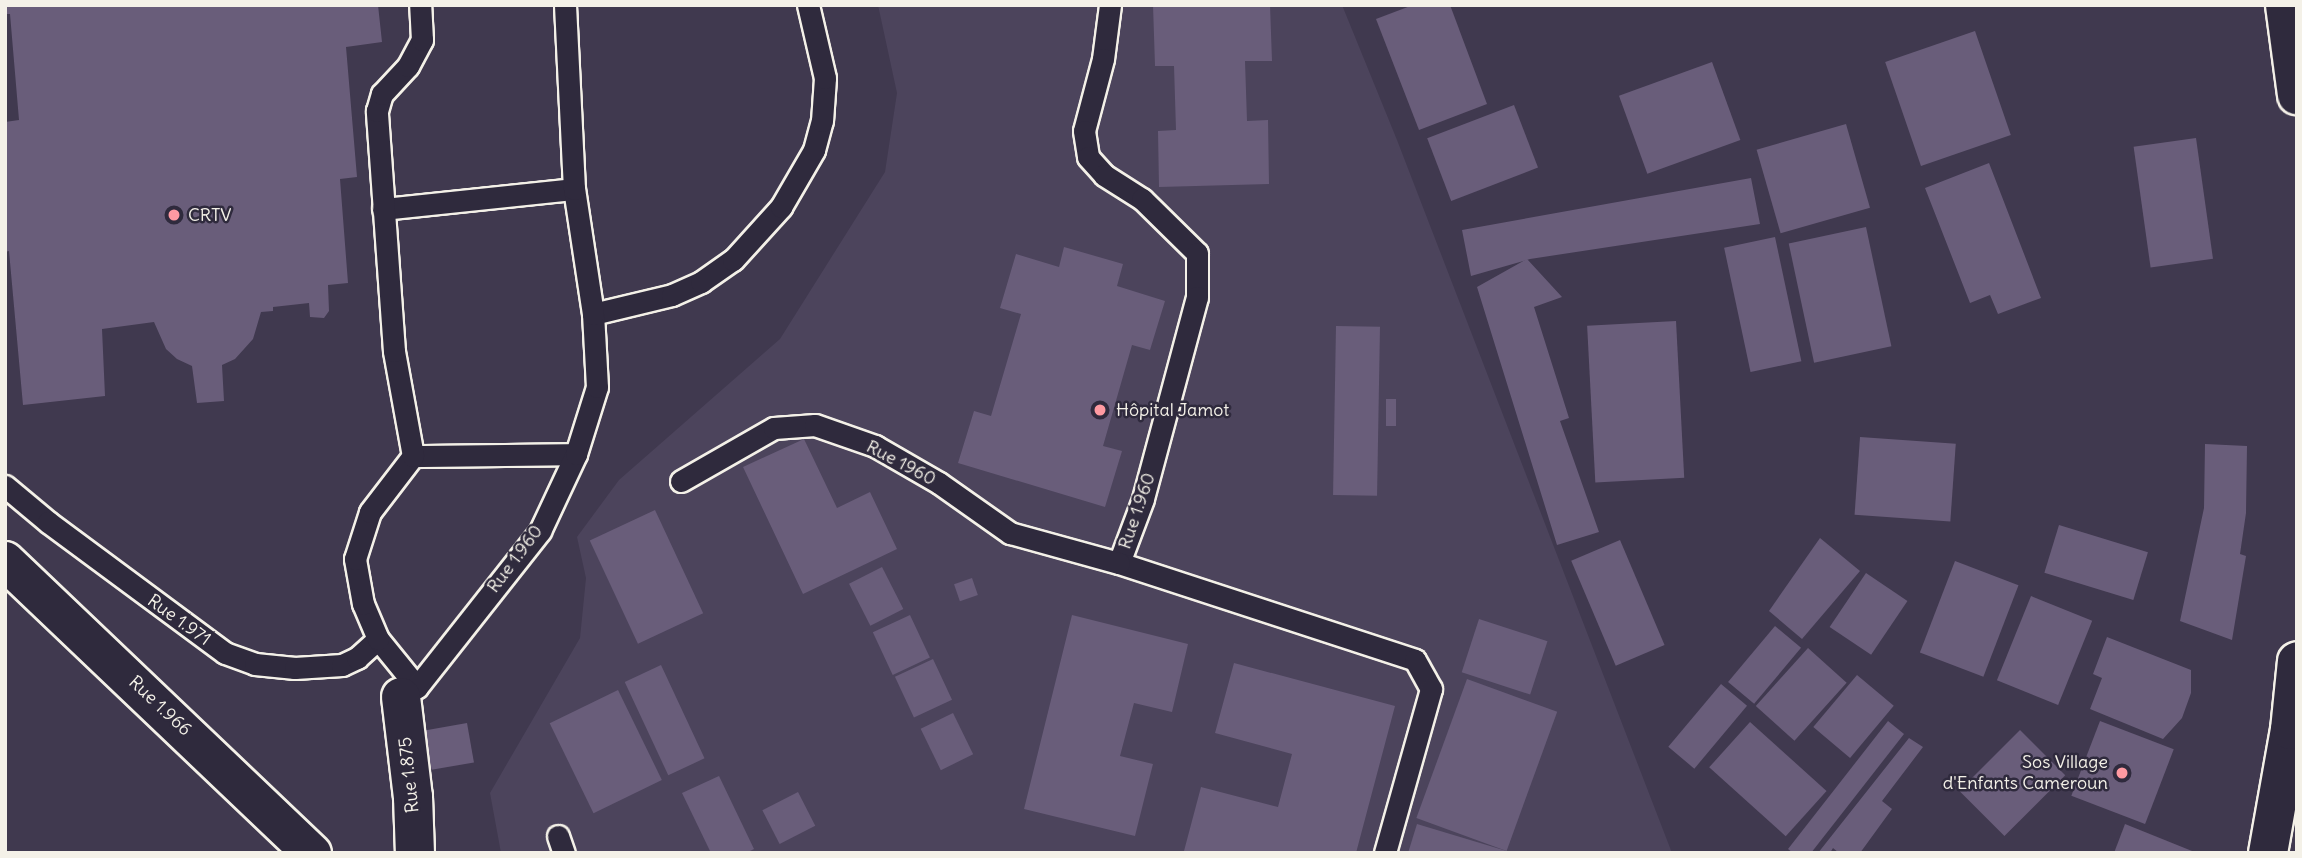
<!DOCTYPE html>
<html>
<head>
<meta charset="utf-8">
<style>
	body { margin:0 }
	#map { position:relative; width:2302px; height:858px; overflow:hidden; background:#40394f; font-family:Delius,sans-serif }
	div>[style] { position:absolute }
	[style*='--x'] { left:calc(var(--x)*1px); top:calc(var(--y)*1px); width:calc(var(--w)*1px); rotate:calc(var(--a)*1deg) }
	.built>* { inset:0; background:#4c445c }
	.building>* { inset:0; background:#695d7a; transform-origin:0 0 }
	.roads { filter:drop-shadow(2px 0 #f4f1e8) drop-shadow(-2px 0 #f4f1e8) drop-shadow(0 2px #f4f1e8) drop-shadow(0 -2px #f4f1e8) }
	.lane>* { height:21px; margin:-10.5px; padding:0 10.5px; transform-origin:10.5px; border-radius:10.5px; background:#2f2a3d }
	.street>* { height:38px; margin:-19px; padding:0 19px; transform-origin:19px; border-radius:19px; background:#2f2a3d }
	.secondary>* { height:38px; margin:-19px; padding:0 19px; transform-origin:19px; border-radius:19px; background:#2f2a3d }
	.dots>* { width:19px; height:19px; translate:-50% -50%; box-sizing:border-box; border:4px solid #2f2a3d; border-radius:50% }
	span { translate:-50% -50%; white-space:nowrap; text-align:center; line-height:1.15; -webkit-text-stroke:5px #2f2a3d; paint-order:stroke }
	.poi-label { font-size:18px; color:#f4f1e8 }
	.left { translate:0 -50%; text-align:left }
	.right { translate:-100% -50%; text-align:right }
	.street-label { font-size:18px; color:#f4f1e8 }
	.frame { position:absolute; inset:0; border:7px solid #f4f1e8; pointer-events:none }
</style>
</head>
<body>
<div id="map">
	<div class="built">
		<div style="clip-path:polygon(878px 5px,1342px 5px,1397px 140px,1672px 853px,501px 853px,490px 793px,580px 638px,586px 578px,577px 537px,619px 480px,780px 339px,885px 172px,897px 93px)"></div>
	</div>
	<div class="building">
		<div style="clip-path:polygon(5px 5px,378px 5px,382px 42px,346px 47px,357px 177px,340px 179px,348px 283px,328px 285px,329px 311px,324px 318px,310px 317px,309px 303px,273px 307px,273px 311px,261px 312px,253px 339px,235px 359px,222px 365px,224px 401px,197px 403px,192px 366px,177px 359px,166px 349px,154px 322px,102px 329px,105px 396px,23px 405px,9px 251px,5px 252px,5px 122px,19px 120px,10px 14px,5px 14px)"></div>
		<div style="clip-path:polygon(1153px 5px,1270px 5px,1272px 61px,1245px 61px,1247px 121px,1268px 120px,1269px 184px,1159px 187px,1158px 131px,1176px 130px,1174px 66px,1155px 66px)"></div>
		<div style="clip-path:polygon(1413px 5px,1450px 5px,1487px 104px,1419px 130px,1376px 19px)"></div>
		<div style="left:1975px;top:31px;width:110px;height:95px;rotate:71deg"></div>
		<div style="left:1712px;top:62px;width:83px;height:99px;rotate:70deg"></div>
		<div style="left:1514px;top:105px;width:67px;height:93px;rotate:69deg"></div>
		<div style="left:1846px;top:124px;width:87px;height:93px;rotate:74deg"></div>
		<div style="left:2196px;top:138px;width:122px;height:63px;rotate:82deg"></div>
		<div style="clip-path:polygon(1989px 163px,2041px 298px,1998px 314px,1990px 295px,1970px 303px,1925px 188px)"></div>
		<div style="clip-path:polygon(1751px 178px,1760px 224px,1530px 259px,1471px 276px,1462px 230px)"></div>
		<div style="left:1866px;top:227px;width:122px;height:79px;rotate:78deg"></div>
		<div style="left:1775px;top:237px;width:127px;height:52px;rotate:78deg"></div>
		<div style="clip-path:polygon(1064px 247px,1123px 264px,1117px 286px,1165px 301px,1150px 350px,1132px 345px,1103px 446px,1122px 451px,1105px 507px,958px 463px,974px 411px,991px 416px,1021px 314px,1000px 308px,1016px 254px,1059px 267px)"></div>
		<div style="clip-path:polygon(1527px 259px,1562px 297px,1534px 307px,1569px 418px,1560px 421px,1599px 532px,1557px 545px,1477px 287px)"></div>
		<div style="left:1676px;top:321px;width:157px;height:89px;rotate:87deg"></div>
		<div style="left:1336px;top:326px;width:44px;height:169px;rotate:1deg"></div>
		<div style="left:1386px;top:399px;width:10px;height:27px"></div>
		<div style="left:1860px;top:437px;width:96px;height:78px;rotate:4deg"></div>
		<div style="clip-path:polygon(804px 439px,837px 508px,870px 492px,897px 549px,803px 594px,743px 467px)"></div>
		<div style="clip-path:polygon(2205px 444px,2247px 446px,2246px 513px,2240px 554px,2246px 556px,2232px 640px,2180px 621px,2204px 508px)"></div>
		<div style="left:655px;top:510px;width:114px;height:72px;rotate:65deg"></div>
		<div style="left:2059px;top:525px;width:93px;height:50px;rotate:17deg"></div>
		<div style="clip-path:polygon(1820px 538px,1860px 571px,1802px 639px,1769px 611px)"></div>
		<div style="left:1620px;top:540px;width:114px;height:53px;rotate:67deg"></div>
		<div style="left:1955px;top:561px;width:68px;height:98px;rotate:21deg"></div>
		<div style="left:882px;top:567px;width:47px;height:37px;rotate:63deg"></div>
		<div style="left:1866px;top:573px;width:50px;height:65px;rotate:34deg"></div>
		<div style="left:972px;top:578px;width:18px;height:19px;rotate:71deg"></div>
		<div style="left:2031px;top:596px;width:66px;height:91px;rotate:22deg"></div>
		<div style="left:910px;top:615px;width:47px;height:41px;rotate:65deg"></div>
		<div style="clip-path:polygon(1072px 615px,1188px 644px,1172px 712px,1134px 703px,1120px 756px,1153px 764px,1135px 836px,1024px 809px)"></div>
		<div style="left:1479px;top:619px;width:72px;height:56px;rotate:18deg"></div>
		<div style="left:1775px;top:626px;width:34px;height:73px;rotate:40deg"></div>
		<div style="clip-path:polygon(2107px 637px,2191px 670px,2191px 693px,2182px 718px,2163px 739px,2090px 709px,2102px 678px,2093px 674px)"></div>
		<div style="left:1808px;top:648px;width:52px;height:78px;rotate:42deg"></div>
		<div style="left:933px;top:659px;width:45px;height:42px;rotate:65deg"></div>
		<div style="clip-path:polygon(1234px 663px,1395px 706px,1356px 853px,1184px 851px,1201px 787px,1278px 807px,1292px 754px,1215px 733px)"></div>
		<div style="left:661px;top:665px;width:103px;height:40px;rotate:65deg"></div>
		<div style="left:1857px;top:675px;width:48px;height:68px;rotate:40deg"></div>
		<div style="left:1467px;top:679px;width:96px;height:148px;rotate:20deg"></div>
		<div style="left:1721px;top:684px;width:34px;height:82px;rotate:40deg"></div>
		<div style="left:618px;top:690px;width:100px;height:76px;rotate:64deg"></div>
		<div style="left:953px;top:713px;width:46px;height:36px;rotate:64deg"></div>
		<div style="clip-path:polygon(1888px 721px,1904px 734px,1811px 853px,1793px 853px,1788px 849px)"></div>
		<div style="left:2100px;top:721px;width:79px;height:80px;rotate:21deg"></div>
		<div style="left:1750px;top:722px;width:103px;height:61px;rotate:42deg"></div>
		<div style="left:467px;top:723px;width:40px;height:43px;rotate:80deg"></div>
		<div style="left:2020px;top:730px;width:64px;height:86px;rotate:45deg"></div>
		<div style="clip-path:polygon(1909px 738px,1923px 747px,1882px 801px,1892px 809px,1860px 853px,1839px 853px,1833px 848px,1830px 853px,1818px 853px)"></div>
		<div style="clip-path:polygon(719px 776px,754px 849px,746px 853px,711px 853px,682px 793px)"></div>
		<div style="left:798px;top:792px;width:38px;height:40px;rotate:63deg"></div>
		<div style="clip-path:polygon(1417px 824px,1510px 852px,1510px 853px,1408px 853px)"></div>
		<div style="clip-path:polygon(2125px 824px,2197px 853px,2114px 853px)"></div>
	</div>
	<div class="roads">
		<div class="lane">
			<div style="--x:1110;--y:5;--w:54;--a:97.4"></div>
			<div style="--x:1103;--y:59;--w:74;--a:104.8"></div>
			<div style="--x:1084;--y:131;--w:26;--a:81"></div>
			<div style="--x:1088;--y:157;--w:24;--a:48"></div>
			<div style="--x:1104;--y:175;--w:45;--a:32.3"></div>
			<div style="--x:1142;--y:199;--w:77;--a:44.5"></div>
			<div style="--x:1197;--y:253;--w:44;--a:90"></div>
			<div style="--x:1197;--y:297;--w:209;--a:105"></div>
			<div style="--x:1143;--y:499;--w:68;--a:110.6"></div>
			<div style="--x:1119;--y:563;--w:311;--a:18.1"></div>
			<div style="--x:1415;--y:660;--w:33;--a:61"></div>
			<div style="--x:1431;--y:689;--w:170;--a:105.7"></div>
			<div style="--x:383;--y:209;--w:192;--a:-6"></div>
			<div style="--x:593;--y:314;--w:81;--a:-13.5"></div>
			<div style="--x:672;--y:295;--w:32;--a:-24"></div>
			<div style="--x:701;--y:282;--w:39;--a:-35"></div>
			<div style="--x:733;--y:260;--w:72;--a:-47.8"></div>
			<div style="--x:781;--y:207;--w:66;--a:-59.9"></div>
			<div style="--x:814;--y:150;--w:30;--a:-75"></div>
			<div style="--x:822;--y:121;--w:43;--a:-86"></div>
			<div style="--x:825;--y:78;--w:75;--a:-103.1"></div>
			<div style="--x:413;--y:456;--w:163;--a:-0.7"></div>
			<div style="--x:681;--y:481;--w:107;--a:-29.7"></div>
			<div style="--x:774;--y:428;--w:41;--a:-4.2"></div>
			<div style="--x:815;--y:425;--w:64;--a:19.3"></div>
			<div style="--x:875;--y:446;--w:74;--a:30"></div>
			<div style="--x:939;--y:483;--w:87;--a:35.2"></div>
			<div style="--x:1010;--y:533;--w:113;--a:15.4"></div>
			<div style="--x:5;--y:486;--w:56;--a:39.9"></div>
			<div style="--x:48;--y:522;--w:220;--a:36.5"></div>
			<div style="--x:225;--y:653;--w:32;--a:20"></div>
			<div style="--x:255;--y:664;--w:40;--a:5.7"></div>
			<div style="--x:295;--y:668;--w:47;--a:-3.7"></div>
			<div style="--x:342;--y:665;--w:17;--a:-25"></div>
			<div style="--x:357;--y:658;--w:28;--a:-42"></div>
			<div style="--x:417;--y:687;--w:62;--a:-129.1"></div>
			<div style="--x:378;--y:639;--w:38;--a:-113"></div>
			<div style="--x:363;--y:604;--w:46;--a:-100.1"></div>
			<div style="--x:355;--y:559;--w:49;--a:-72.3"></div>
			<div style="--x:370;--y:512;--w:71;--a:-52.5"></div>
			<div style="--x:413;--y:456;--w:107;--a:-100.3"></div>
			<div style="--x:394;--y:351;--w:241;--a:-94.1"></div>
			<div style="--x:377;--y:111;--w:18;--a:-74"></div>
			<div style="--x:382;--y:94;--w:38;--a:-47"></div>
			<div style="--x:408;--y:66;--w:30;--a:-62"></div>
			<div style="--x:422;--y:40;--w:35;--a:-93"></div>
			<div style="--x:401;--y:697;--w:19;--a:-32"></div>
			<div style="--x:417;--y:687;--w:199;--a:-51.7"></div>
			<div style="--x:540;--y:531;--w:85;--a:-64.9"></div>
			<div style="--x:576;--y:454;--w:70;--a:-72.6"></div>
			<div style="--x:597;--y:387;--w:73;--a:-93.1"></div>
			<div style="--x:593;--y:314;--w:126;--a:-98.6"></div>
			<div style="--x:574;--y:189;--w:184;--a:-92.8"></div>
			<div style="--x:558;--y:836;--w:18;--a:71"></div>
		</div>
		<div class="street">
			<div style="--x:5;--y:561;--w:424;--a:43.6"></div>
			<div style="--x:401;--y:697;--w:101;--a:83.2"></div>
			<div style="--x:413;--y:797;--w:56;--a:88"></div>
		</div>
		<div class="secondary">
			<div style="--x:2285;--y:5;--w:91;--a:82.4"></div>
			<div style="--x:2268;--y:853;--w:125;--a:-79.9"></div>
			<div style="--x:2290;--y:730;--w:69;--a:-84.2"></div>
		</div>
	</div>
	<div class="dots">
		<div style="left:174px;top:215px;background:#ff9aa2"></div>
		<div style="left:1100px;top:410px;background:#ff9aa2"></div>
		<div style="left:2122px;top:773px;background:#ff9aa2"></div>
	</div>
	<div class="poi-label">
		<span class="left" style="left:188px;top:215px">CRTV</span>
		<span class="left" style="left:1116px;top:410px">Hôpital Jamot</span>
		<span class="right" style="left:2108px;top:773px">Sos Village<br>d'Enfants Cameroun</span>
	</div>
	<div class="street-label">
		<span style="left:901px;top:463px;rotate:28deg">Rue 1960</span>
		<span style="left:1137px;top:511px;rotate:-71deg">Rue 1.960</span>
		<span style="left:515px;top:559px;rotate:-53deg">Rue 1.960</span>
		<span style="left:179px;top:620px;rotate:36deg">Rue 1.971</span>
		<span style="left:160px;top:706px;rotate:43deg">Rue 1.966</span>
		<span style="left:409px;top:775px;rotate:-96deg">Rue 1.875</span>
	</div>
	<div class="frame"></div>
</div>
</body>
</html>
